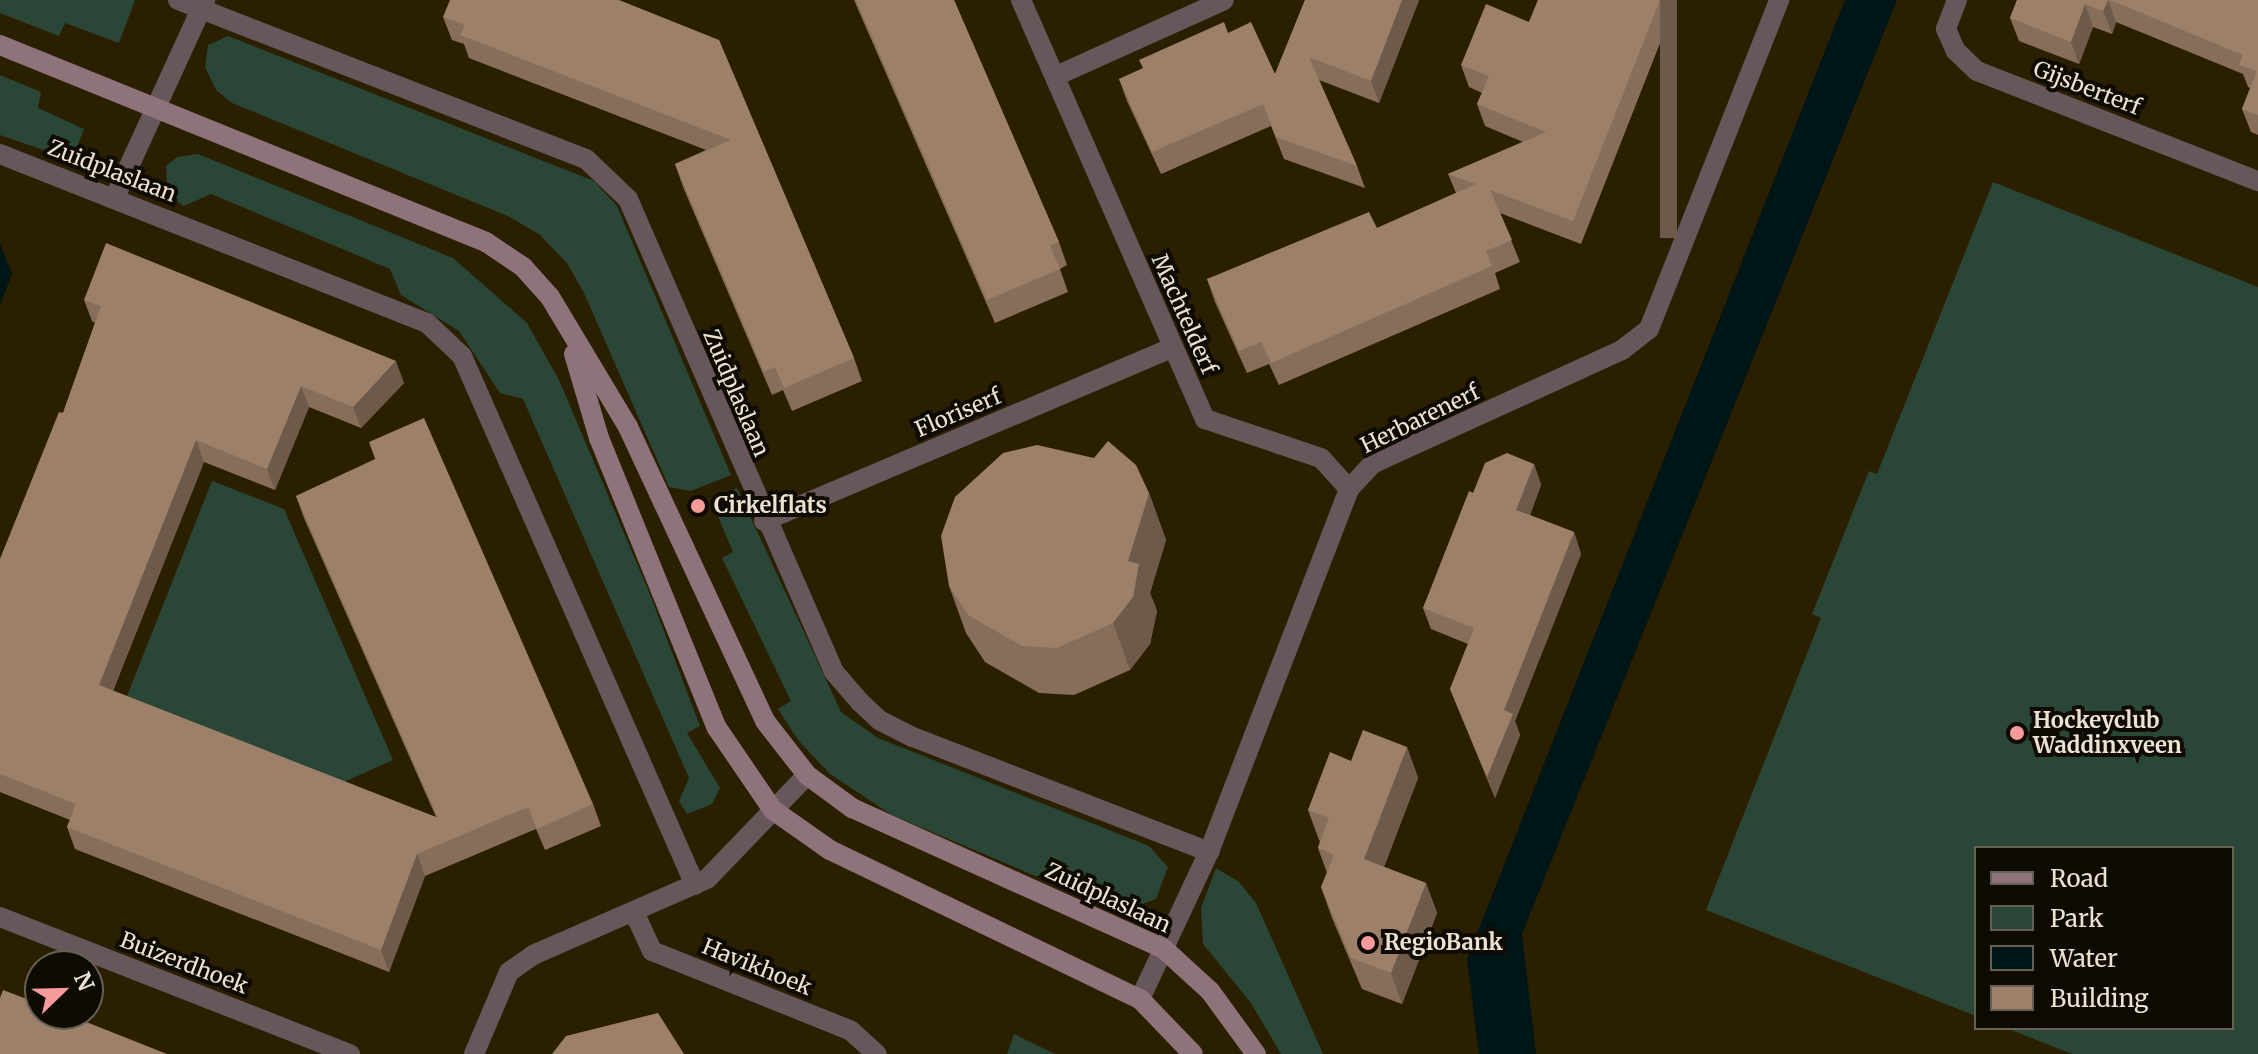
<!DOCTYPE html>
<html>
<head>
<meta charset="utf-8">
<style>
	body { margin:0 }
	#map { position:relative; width:2258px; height:1054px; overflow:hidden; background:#2b1f02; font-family:Merriweather,serif }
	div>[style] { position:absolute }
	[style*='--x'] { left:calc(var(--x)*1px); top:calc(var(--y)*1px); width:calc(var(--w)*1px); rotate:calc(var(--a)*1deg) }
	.green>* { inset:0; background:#2a4636 }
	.water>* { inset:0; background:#001516 }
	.street>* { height:20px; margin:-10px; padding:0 10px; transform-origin:10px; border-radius:10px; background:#67565a }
	.secondary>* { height:20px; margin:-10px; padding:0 10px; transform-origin:10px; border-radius:10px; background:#8f737b }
	.wall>* { inset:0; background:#866e5a }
	.shaded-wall>* { inset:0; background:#6d5a4a; transform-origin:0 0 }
	.building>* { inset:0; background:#9c8069 }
	.dots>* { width:22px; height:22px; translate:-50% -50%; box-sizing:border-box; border:4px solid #0f0a02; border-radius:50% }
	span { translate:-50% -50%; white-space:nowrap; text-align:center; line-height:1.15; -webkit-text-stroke:8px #0f0a02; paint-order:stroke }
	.street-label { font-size:22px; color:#eae3d2 }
	.poi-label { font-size:22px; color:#eae3d2; font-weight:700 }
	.left { translate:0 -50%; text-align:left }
	.legend { position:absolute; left:1974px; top:846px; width:260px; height:184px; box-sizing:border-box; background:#0f0a02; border:2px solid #676155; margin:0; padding:10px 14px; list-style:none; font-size:24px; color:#eae3d2 }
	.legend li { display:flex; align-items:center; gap:16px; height:40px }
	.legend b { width:40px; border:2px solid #676155 }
	.north { position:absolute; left:24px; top:950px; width:80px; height:80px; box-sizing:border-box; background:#0f0a02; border:2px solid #676155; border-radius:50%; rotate:67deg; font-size:22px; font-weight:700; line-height:32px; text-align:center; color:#eae3d2 }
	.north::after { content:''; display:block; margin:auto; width:28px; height:36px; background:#f59b99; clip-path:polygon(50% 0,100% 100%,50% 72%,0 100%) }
</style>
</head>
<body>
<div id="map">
	<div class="green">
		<div style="clip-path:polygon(0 0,135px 0,119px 43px,65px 23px,59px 36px,0 13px)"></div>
		<div style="clip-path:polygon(228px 36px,594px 181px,617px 206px,731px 475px,691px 491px,669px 487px,584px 293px,567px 263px,540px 235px,510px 217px,232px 103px,216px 90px,205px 67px,208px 45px)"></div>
		<div style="clip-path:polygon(0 75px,41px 92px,38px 108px,84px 129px,72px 160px,0 135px)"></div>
		<div style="clip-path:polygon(198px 154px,453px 258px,527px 323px,559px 380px,649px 592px,700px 726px,687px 733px,720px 788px,712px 804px,687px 814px,679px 801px,689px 778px,523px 399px,500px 393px,459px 331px,401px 295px,390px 269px,211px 194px,184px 206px,168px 195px,166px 166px,177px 157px)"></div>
		<div style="clip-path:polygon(1993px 182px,2258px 287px,2258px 1054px,2072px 1054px,2006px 1028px,2232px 1028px,2232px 848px,1976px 848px,1976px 1016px,1706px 910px,1821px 618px,1812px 614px,1869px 471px,1877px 474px)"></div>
		<div style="clip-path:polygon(212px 481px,284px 509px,393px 760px,344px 782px,127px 696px)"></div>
		<div style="clip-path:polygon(737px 488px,841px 712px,878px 738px,1149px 846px,1168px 867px,1156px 899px,1120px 912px,892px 815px,830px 774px,798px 740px,778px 709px,791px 701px,722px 558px,733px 552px,711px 500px)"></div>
		<div style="clip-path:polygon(1216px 868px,1239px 882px,1256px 903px,1323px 1054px,1281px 1054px,1251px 1003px,1203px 944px,1201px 908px)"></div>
		<div style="clip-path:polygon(1014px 1034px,1051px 1052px,1055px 1054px,1007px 1054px)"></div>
	</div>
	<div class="water">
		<div style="clip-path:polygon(1845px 0,1897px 0,1522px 934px,1536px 1054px,1479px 1054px,1467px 959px)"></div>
		<div style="clip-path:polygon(0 244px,12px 274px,0 305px)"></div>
	</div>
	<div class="street">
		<div style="--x:178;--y:0;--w:438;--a:21.3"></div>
		<div style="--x:586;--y:159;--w:58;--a:43.6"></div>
		<div style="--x:628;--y:199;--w:516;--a:66.47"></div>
		<div style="--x:834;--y:672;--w:40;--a:49"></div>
		<div style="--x:860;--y:702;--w:26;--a:43"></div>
		<div style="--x:879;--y:720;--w:38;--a:27"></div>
		<div style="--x:913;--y:737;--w:318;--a:21.2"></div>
		<div style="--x:1021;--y:0;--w:458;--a:66.3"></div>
		<div style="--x:1205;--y:419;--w:122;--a:18.6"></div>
		<div style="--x:1321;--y:458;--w:42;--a:47.9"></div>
		<div style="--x:1957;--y:0;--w:31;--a:111"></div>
		<div style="--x:1946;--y:29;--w:24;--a:66"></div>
		<div style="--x:1956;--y:51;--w:29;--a:44"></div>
		<div style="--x:1977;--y:71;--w:302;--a:21.4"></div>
		<div style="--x:1056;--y:76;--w:184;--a:-24.3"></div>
		<div style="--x:0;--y:154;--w:459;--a:21.6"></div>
		<div style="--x:427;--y:323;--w:48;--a:43.3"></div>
		<div style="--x:462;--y:356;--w:578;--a:66.23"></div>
		<div style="--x:115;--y:197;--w:217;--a:-65.4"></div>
		<div style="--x:764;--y:521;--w:442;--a:-23"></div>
		<div style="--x:634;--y:912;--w:43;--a:65.2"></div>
		<div style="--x:652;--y:951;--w:213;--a:21.8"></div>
		<div style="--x:850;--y:1030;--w:36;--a:42"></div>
		<div style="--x:0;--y:917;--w:376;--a:21.4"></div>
		<div style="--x:1140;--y:999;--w:162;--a:-64.9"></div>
		<div style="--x:1209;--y:852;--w:389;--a:-68.9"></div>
		<div style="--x:1349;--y:489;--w:34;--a:-47"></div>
		<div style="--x:1372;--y:464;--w:275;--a:-24.5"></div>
		<div style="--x:1622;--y:350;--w:34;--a:-38"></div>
		<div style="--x:1649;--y:329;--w:354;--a:-68.4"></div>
		<div style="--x:474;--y:1054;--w:89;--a:-66.9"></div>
		<div style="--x:509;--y:972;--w:29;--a:-35"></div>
		<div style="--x:533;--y:955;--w:190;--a:-23.6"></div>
		<div style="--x:707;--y:879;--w:144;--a:-46.1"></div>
	</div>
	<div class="secondary">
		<div style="--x:0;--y:45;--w:524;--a:22.07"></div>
		<div style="--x:486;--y:242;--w:45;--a:34"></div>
		<div style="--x:523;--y:267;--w:40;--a:48"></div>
		<div style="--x:550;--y:297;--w:152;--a:59"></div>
		<div style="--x:628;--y:427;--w:324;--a:65"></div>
		<div style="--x:765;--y:721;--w:68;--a:52.1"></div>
		<div style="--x:807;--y:775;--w:56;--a:36.3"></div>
		<div style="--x:852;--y:808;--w:342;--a:24.3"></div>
		<div style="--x:1164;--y:949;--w:62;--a:42.4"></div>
		<div style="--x:1210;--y:991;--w:78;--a:53.9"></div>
		<div style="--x:574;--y:354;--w:88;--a:73.4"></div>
		<div style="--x:599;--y:438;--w:313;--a:67.9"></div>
		<div style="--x:717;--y:728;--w:99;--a:55.7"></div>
		<div style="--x:773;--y:810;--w:70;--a:35.1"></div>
		<div style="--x:830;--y:850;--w:344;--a:25.7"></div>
		<div style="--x:1140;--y:999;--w:76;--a:46.1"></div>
	</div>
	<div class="wall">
		<div style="clip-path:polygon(854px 0,954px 0,1059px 242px,1067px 265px,1060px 269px,1068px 292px,995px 323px)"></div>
		<div style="clip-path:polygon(1305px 0,1419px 0,1379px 103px,1319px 80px,1357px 166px,1365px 188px,1284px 159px,1271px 126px,1161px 174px,1127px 101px,1119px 79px,1228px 33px,1275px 74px)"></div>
		<div style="clip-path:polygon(1538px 0,1677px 0,1581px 244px,1500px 213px,1520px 262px,1495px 273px,1500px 289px,1279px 385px,1269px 364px,1247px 373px,1215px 302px,1207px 279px,1377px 228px,1456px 193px,1448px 174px,1523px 142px,1485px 126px,1477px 104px,1482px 93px,1469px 87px,1461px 65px,1529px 22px)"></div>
		<div style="clip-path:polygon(2017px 0,2258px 0,2258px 135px,2251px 132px,2242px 109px,2250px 88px,2248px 87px,2243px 74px,2116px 22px,2112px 34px,2093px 27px,2079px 64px,2019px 41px,2010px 18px)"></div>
		<div style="clip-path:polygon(443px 17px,719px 40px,854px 358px,862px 381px,792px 411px,783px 390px,772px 395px,683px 187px,675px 164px,706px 150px,469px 58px,464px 44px,452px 40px)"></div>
		<div style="clip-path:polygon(84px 300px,404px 383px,361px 428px,309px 407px,275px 490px,204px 462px,113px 691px,436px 817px,304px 518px,296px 496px,375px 459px,369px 442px,593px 804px,601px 826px,545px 850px,536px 829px,425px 876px,389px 972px,75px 849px,67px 827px,70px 820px,0 792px,0 559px,63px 413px,95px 323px,92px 321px)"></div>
		<div style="clip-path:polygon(1534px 464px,1541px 485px,1530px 515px,1574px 532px,1581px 554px,1515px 721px,1520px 735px,1495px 798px,1450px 689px,1468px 644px,1431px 629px,1423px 608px,1473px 493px)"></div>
		<div style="clip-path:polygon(1149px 493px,1166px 540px,1150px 593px,1157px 611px,1150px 644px,1130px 670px,1074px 695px,1039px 693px,985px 662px,966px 633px,949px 586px)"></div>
		<div style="clip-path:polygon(1407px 747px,1418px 778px,1384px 867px,1426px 883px,1437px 913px,1402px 1004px,1362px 989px,1332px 918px,1321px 887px,1327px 873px,1318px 848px,1320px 841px,1319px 840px,1308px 810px,1351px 761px)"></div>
	</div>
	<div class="shaded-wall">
		<div style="clip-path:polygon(1402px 0,1419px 0,1379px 103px,1371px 81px)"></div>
		<div style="left:1660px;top:0;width:17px;height:238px"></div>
		<div style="clip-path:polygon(2108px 0,2116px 22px,2112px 34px,2103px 11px)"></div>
		<div style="clip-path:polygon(2085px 4px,2093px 27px,2079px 64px,2071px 42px)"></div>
		<div style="clip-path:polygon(396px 361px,404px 383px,361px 428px,353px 407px)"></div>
		<div style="clip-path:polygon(301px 386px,309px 407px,275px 490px,267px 469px)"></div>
		<div style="clip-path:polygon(196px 440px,204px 462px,106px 707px,99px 685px)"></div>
		<div style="clip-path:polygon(1534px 464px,1541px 485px,1524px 531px,1516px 510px)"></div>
		<div style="clip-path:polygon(1149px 493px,1166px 540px,1150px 593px,1157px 611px,1150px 644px,1130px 670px,1113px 623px,1128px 561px)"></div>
		<div style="clip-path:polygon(1574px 532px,1581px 554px,1515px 721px,1520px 735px,1495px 798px,1487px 777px,1504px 710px)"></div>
		<div style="clip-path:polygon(1407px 747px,1418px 778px,1375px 890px,1364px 859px)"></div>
		<div style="clip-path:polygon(417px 854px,425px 876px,389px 972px,381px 950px)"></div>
		<div style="clip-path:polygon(1426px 883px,1437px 913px,1402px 1004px,1391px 973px)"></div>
	</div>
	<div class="building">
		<div style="clip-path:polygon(450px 0,619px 0,719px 40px,854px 358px,784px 388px,775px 367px,764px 372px,675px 164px,731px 140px,460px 35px,465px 25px,443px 17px)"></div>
		<div style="clip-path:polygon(856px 0,954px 0,1059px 242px,1050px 246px,1060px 269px,987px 300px)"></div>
		<div style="clip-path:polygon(1305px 0,1402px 0,1371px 81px,1309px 57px,1357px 166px,1276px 137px,1263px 104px,1152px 152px,1119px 79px,1143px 68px,1139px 60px,1224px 22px,1228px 33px,1251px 22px,1275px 74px)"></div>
		<div style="clip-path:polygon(1538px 0,1660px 0,1573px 221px,1490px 190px,1512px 240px,1486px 251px,1492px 266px,1271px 363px,1261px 342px,1239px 351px,1207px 279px,1369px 212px,1377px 228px,1476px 184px,1448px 174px,1546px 132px,1477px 104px,1489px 76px,1461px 65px,1486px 4px,1529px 22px)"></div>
		<div style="clip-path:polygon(2017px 0,2108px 0,2103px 11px,2085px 4px,2071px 42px,2010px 18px)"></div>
		<div style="clip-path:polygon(2110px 0,2258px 0,2258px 115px,2242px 109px,2257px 71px,2239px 65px,2243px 55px)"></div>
		<div style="clip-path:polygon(106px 243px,396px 361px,353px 407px,301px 386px,267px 469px,196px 440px,99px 685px,438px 818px,296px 496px,376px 459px,369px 442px,424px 418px,593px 804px,537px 829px,528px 807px,417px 854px,381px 950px,67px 827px,76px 804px,0 774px,0 559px,59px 412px,63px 413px,101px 306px,84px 300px)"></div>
		<div style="clip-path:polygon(1108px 441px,1136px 465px,1149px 493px,1128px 561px,1139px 564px,1133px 597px,1113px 623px,1057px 648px,1022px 646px,968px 615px,949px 586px,941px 536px,955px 497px,1003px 453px,1037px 445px,1094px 458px)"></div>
		<div style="clip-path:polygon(1507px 453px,1534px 464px,1516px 510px,1574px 532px,1504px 710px,1513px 714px,1487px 777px,1450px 689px,1474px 628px,1423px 608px,1469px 491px,1473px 493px,1485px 463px)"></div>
		<div style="clip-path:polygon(1363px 730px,1407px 747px,1364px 859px,1426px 883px,1391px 973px,1351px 958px,1321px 887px,1334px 855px,1318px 848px,1329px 818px,1308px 810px,1330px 752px,1351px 761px)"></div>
		<div style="clip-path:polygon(3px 990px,40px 1004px,40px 1014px,66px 1014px,167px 1054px,0 1054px,0 998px)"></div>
		<div style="clip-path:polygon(658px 1013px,684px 1054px,552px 1054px,566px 1036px)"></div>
	</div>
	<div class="dots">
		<div style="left:698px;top:506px;background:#f59b99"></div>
		<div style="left:2017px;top:733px;background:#f59b99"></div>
		<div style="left:1368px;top:943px;background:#f59b99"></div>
	</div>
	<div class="street-label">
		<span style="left:2087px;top:88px;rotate:21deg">Gijsberterf</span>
		<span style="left:112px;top:171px;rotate:21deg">Zuidplaslaan</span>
		<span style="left:1184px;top:314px;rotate:66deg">Machtelderf</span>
		<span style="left:736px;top:393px;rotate:67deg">Zuidplaslaan</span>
		<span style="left:958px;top:413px;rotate:-23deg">Floriserf</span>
		<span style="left:1420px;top:419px;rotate:-26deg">Herbarenerf</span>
		<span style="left:1108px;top:898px;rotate:25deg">Zuidplaslaan</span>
		<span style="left:184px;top:963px;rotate:21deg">Buizerdhoek</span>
		<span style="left:757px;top:967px;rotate:22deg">Havikhoek</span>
	</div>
	<div class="poi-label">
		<span class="left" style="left:714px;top:506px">Cirkelflats</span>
		<span class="left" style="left:2033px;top:733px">Hockeyclub<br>Waddinxveen</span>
		<span class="left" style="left:1384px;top:943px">RegioBank</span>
	</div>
	<ul class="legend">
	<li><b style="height:10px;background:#8f737b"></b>Road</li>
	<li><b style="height:22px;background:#2a4636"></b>Park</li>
	<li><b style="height:22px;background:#001516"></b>Water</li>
	<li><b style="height:22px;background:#9c8069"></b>Building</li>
	</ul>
	<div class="north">N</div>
</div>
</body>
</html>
